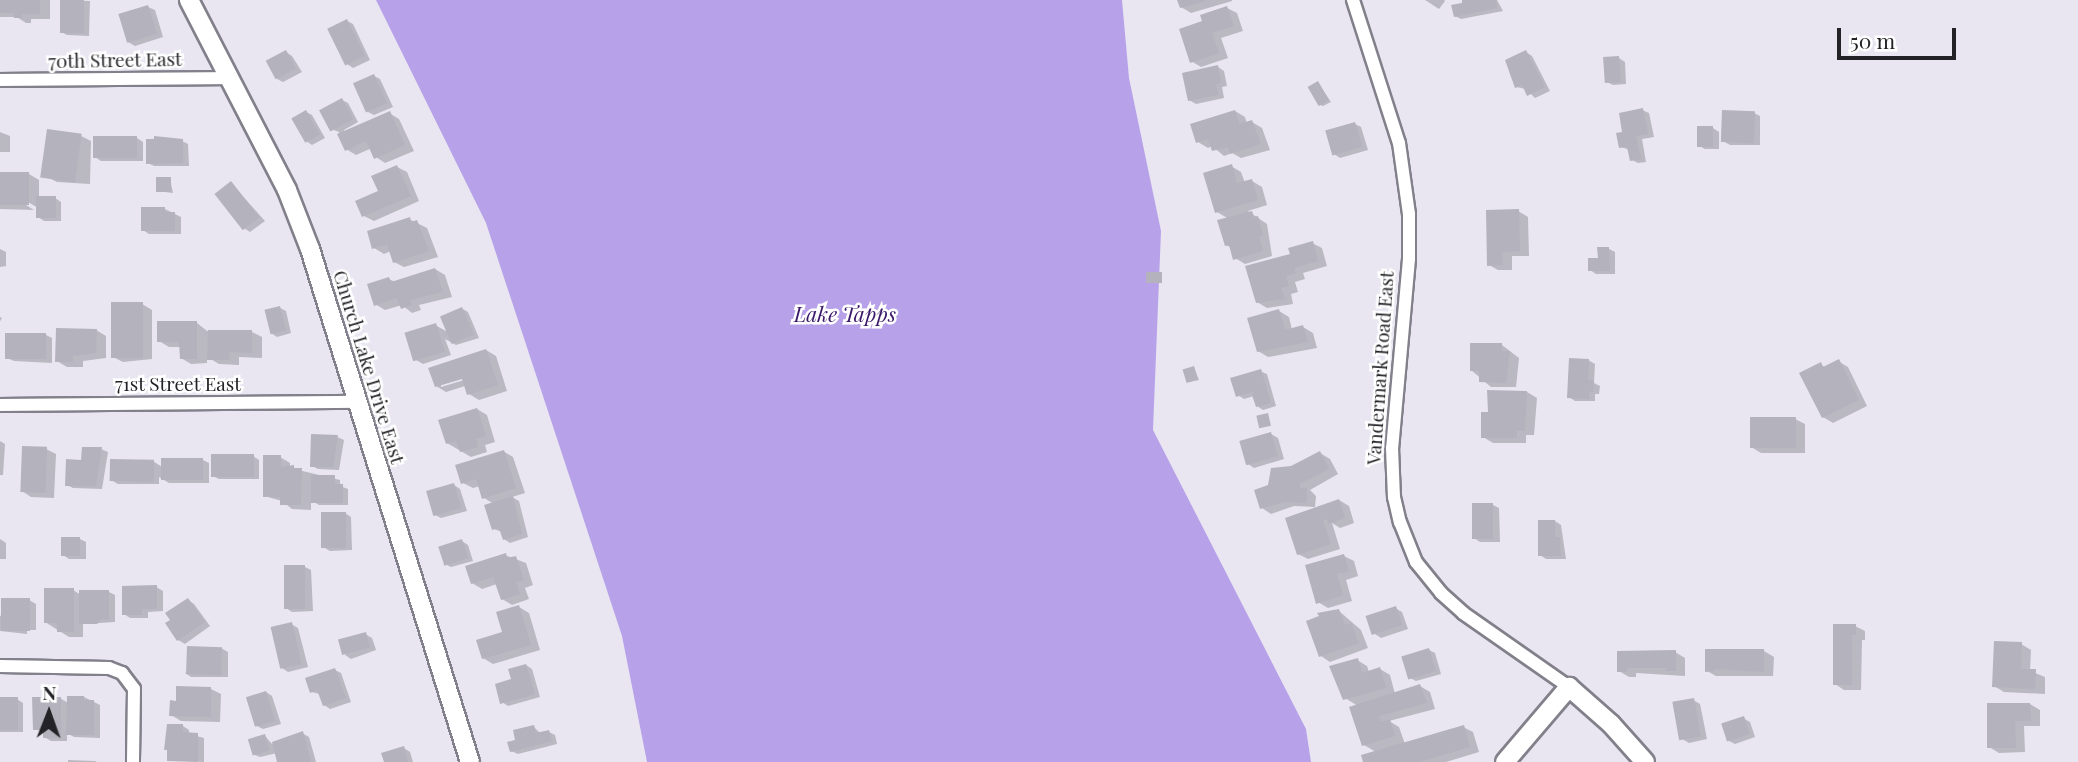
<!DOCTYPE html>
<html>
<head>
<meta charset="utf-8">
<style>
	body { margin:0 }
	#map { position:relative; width:2078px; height:762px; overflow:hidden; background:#e9e6f1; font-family:"Playfair Display",serif }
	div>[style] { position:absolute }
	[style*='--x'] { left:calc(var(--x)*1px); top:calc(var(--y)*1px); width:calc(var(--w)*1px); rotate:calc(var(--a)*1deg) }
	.water>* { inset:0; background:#b7a2ea }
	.shadow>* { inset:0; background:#0003; transform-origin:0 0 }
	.building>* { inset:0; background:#b4b2bc; transform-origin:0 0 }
	.roads { filter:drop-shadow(2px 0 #82808a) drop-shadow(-2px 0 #82808a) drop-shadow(0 2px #82808a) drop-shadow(0 -2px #82808a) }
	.street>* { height:12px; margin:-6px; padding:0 6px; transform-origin:6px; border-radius:6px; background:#fff }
	.secondary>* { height:18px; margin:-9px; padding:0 9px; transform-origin:9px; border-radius:9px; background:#fff }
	span { translate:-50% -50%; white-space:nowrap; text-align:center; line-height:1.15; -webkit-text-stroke:5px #fff; paint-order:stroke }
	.street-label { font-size:19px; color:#232226 }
	.water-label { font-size:21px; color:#3a1769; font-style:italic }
	.north { position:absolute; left:14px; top:678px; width:70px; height:70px; -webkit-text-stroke:5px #fff; paint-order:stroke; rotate:1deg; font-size:19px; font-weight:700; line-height:28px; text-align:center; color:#232226 }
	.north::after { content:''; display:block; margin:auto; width:24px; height:32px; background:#232226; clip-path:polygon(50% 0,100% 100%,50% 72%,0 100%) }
	.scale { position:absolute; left:1837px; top:28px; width:119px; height:32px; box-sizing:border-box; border:4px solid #232226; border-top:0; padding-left:9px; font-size:21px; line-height:24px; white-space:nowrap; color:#232226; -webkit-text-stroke:5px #fff; paint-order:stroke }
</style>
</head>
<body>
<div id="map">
	<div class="water">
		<div style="clip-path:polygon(376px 0,1122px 0,1129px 78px,1161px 231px,1153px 430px,1306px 729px,1311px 762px,647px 762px,622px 636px,486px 223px)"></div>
	</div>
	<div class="shadow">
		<div style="clip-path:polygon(0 0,50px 0,50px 19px,31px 19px,31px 23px,26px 23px,17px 17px,0 17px)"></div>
		<div style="clip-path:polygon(64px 0,90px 1px,89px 36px,67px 35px,61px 32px)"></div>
		<div style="clip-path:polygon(1179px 0,1232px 0,1232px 1px,1191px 13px,1181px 7px)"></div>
		<div style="clip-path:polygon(1425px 0,1444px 0,1445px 1px,1439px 9px)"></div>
		<div style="clip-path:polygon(1465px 0,1497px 0,1503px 11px,1461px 19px,1455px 16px)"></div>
		<div style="clip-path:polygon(148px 7px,155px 10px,163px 37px,135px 46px,128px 42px)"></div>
		<div style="clip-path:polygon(1227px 8px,1237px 13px,1243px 31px,1221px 38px,1228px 58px,1201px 67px,1191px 61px,1204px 23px)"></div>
		<div style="clip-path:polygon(347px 21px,353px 24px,370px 60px,353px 68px,347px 64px)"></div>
		<div style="clip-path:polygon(286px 52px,292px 56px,302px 72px,283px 82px,277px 79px)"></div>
		<div style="clip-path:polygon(1526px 52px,1532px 56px,1550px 91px,1535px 98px,1526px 89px,1516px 87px,1510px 74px)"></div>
		<div style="clip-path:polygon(1619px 58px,1625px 62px,1626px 84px,1613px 85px,1607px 82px)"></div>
		<div style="clip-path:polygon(1218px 67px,1224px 71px,1227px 86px,1222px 87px,1224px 98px,1196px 104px,1189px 100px)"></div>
		<div style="clip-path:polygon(374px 76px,380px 79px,393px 107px,374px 115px,368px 112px)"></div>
		<div style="clip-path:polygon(1318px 83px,1331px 102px,1323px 106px,1320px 105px)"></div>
		<div style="clip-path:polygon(342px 100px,348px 103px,358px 122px,344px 130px,345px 132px,389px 113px,399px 119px,414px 151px,385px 163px,376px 157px,372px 148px,356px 155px,346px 149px,339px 132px,331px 129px)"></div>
		<div style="clip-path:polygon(1642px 110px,1649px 113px,1654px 137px,1642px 139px,1646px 162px,1638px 163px,1632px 160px,1630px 150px,1621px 147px,1624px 133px)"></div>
		<div style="clip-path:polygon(1235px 111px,1245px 117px,1247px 124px,1252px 122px,1262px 128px,1270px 150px,1241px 158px,1232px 153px,1224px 156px,1212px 146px,1208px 148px,1198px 142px)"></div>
		<div style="clip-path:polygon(306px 112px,312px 115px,325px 138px,312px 145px,306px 141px)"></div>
		<div style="clip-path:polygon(1754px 113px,1760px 116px,1760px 145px,1730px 145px,1723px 141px)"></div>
		<div style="clip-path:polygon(1355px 124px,1361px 127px,1368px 150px,1340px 158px,1334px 154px)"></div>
		<div style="clip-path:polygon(1713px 128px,1719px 132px,1719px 149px,1705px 149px,1699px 146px)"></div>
		<div style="clip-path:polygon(0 132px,10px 136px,10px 152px,0 152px)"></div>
		<div style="clip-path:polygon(81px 136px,91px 141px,90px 184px,57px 182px,47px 177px)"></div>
		<div style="clip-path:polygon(137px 138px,143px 142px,143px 161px,101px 161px,95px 157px)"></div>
		<div style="clip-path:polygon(182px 141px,188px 144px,189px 166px,154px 166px,148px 163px)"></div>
		<div style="clip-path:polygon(1231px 166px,1241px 172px,1245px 183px,1252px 181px,1262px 187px,1267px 205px,1248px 211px,1267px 224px,1272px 256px,1245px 264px,1235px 258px,1232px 248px,1226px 245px,1229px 219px,1217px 212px)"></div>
		<div style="clip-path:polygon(397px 167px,407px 172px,419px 201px,374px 221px,364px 216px)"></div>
		<div style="clip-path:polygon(29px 174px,39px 180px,39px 198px,55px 198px,61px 202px,61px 221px,44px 221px,38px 217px,38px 208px,23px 199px,21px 202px,34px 210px,0 209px,0 188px)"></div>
		<div style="clip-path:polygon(170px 179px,173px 193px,157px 191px)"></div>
		<div style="clip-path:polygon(231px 183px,265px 221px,250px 232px,244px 228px)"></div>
		<div style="clip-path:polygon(165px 209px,181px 217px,181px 234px,149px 234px,143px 230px)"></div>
		<div style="clip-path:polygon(1518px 211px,1528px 217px,1529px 256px,1512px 256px,1512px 270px,1498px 270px,1489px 265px)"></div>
		<div style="clip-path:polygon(409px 219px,427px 228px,438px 257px,404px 267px,394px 262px,391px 251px,384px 254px,374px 248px)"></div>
		<div style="clip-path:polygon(1312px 243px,1322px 248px,1327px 266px,1303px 273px,1305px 279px,1295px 282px,1298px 292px,1291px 294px,1293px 304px,1267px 308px,1257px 302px,1292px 255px)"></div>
		<div style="clip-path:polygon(0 249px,6px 252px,6px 266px,0 267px)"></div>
		<div style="clip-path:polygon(1609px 249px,1615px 252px,1615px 274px,1596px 274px,1590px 270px)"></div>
		<div style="clip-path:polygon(435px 269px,445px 275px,452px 297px,419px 305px,421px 310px,412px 313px,402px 305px,385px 310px,375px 304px,389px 279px,395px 282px)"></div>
		<div style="clip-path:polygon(142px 304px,152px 310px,152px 359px,123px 362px,113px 357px)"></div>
		<div style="clip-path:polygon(280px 308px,286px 311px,291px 333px,277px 337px,271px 333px)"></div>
		<div style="clip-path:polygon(461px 308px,468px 312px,479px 338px,456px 345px,445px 339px,451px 355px,423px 364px,416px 360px,435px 325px,446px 331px)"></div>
		<div style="clip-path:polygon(1279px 311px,1289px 317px,1292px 330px,1303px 327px,1313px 333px,1317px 348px,1268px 357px,1258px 351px)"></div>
		<div style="left:0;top:317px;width:2px;height:22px;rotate:27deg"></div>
		<div style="clip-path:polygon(197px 323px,207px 331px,252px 332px,262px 337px,262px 358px,239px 357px,239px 365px,219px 364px,207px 357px,207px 363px,191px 364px,181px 358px,181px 347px,169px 347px,159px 341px)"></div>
		<div style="clip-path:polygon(96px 330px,106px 336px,106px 358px,83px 361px,83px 367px,67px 367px,57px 361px)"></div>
		<div style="clip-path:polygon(46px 335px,52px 338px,52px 363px,14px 361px,7px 358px)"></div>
		<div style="clip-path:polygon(1502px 345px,1519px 358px,1516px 387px,1491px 387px,1471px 370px)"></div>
		<div style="clip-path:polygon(evenodd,486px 350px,496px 356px,507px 391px,479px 400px,469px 394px,465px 386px,446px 392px,436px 386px,486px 350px,470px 374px,471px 378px,441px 387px,441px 383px,470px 374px)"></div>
		<div style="clip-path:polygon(1588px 360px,1595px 364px,1594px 383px,1600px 386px,1599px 394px,1595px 394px,1595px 401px,1575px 401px,1569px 397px)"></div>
		<div style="clip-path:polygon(1838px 361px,1848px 367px,1867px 406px,1833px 423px,1823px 417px,1820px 364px,1826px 368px)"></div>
		<div style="clip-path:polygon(1194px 368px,1199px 380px,1189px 382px,1187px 381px)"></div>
		<div style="clip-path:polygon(1260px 371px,1267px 374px,1276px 406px,1263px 410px,1257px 406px,1254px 396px,1244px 399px,1238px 395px)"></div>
		<div style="clip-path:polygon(1489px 392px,1527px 392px,1537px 398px,1534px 435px,1526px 435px,1526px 443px,1493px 443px,1483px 437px,1490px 414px)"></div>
		<div style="clip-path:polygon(477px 409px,487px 415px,495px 442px,485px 445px,487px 452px,471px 457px,447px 443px)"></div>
		<div style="clip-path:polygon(1795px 419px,1805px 424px,1805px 453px,1761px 453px,1751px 447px)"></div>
		<div style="clip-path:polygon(1271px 434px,1278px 438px,1284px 459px,1254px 468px,1248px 464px)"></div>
		<div style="clip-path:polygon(337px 437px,344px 440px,339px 470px,318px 469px,312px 466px)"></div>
		<div style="clip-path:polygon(0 441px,5px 444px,3px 475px,0 475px)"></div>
		<div style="clip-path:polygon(46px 449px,56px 454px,54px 498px,31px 497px,22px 491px)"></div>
		<div style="clip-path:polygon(101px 449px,108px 452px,102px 489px,73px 488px,67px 485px)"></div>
		<div style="clip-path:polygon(503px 451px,513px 457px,525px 493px,512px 497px,519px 501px,528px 537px,510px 543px,504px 539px,502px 532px,494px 529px,494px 504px,484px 498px,480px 486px,473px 488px,463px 483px)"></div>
		<div style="clip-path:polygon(1320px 453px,1330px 459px,1338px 474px,1310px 490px,1316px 496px,1315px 507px,1294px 506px,1271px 514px,1262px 508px,1269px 487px,1292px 468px)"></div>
		<div style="clip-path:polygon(253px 456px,259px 460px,259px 479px,219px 479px,213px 476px)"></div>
		<div style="clip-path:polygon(280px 457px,290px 463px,290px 468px,340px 480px,340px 486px,348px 489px,348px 505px,319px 505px,311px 500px,311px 510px,292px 509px,282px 501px,264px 496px)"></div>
		<div style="clip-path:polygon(203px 460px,209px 463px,209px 483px,169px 483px,159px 477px,159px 484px,118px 484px,111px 480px,153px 461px,162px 467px)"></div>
		<div style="clip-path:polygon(454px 485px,460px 489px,467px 511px,441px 518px,435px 515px)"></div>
		<div style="clip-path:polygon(1339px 500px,1349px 506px,1354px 523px,1340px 528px,1332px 523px,1340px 549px,1308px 559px,1298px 554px,1287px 519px)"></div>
		<div style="clip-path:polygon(1493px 505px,1499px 508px,1500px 542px,1480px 542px,1474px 538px)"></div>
		<div style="clip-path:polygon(345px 513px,351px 517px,352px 550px,330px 551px,323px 547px)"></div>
		<div style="clip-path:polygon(1555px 521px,1561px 525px,1566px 559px,1546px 559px,1540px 555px)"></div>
		<div style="clip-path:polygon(0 539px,6px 543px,6px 559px,0 559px)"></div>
		<div style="clip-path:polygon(80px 539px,86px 542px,86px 559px,69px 559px,63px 555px)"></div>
		<div style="clip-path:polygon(462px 541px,468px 545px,473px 561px,451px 567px,445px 564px)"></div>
		<div style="clip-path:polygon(505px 555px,526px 563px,533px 585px,525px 588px,529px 599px,512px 605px,502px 599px,497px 584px,482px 589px,472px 583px)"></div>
		<div style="clip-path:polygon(1344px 556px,1354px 561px,1358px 576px,1346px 580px,1352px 601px,1328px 608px,1318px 602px)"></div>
		<div style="clip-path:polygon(305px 567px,311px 570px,313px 611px,292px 612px,286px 608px)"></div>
		<div style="clip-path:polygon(156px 587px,163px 591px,163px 611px,148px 612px,148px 618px,130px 618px,124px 614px)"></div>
		<div style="clip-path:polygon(73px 590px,81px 595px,109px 592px,115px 595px,115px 622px,83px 624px,83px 637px,69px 637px,45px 622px)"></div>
		<div style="clip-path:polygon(29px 600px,36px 604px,36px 630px,27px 630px,27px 634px,0 631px,0 616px)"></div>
		<div style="clip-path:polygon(188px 600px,194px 604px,210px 626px,185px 644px,178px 640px)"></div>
		<div style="clip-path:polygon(519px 607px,529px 613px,540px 650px,493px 664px,483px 658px,504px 633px)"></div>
		<div style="clip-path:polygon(1395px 608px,1402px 612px,1408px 629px,1381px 638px,1375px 634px)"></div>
		<div style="clip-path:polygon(1339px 611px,1361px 630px,1368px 648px,1330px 662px,1321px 656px)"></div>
		<div style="clip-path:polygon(291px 624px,298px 628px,308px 667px,288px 672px,282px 668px)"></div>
		<div style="clip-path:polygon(1855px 626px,1865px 631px,1865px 640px,1862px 640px,1861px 690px,1844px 690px,1835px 684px)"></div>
		<div style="clip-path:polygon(365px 634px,372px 638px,376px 650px,351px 659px,345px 655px)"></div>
		<div style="clip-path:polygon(2021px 644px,2031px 650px,2030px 671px,2045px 677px,2045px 694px,2004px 692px,1994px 686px)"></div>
		<div style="clip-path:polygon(221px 648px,228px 652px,228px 677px,191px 677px,185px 673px)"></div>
		<div style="clip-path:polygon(1429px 650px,1435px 653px,1441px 674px,1416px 681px,1410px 678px)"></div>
		<div style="clip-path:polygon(1764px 651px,1774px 657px,1773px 676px,1716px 676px,1707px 671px)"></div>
		<div style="clip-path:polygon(1619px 652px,1675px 652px,1685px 658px,1685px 676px,1636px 673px,1636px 677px,1629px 677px,1619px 671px)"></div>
		<div style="clip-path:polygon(1357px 660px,1367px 666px,1369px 672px,1380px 669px,1390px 675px,1395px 694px,1420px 686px,1430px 692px,1435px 709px,1389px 721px,1399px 727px,1405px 744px,1463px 727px,1473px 732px,1479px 752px,1446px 762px,1365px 762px,1376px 752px,1364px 745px,1358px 706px,1345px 698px)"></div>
		<div style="clip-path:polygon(526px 665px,532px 669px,540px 697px,508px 706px,502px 702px,513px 680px)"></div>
		<div style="clip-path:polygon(335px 670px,341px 673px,351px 702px,330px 709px,324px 705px,320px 694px,311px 692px)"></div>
		<div style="clip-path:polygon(211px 689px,221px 694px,220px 722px,181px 721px,171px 715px,177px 702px)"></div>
		<div style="clip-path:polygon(266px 692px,272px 696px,281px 724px,263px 729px,257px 726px)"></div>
		<div style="clip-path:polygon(84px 697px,100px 705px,100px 738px,74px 737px,67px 733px,67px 741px,51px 741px,44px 737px,44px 732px,34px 729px,60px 698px,68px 703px)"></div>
		<div style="clip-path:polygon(0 699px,17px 699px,23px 703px,23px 732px,0 732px)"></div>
		<div style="clip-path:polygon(1693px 700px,1700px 704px,1707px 739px,1689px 743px,1682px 739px)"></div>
		<div style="clip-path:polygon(2030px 704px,2040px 710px,2040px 726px,2024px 726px,2025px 752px,1999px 753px,1989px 747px)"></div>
		<div style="clip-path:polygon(1743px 718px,1750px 722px,1755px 737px,1735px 744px,1729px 741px)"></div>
		<div style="clip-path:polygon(183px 726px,189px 730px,189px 734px,204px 738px,204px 762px,169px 760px)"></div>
		<div style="clip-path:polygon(534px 727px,541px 734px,549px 732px,555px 735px,557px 744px,518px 754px,511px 751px)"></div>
		<div style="clip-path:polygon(302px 733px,309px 737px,316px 762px,279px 762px,277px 753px,260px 757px,253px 754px,265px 736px,272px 744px)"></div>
		<div style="clip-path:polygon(404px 748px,410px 752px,413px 762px,386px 762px)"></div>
		<div style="clip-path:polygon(68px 760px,95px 761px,97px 762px,68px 762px)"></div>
	</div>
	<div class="building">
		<div style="clip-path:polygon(0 0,40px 0,40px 14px,22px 14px,22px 18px,14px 18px,14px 13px,0 13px)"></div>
		<div style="left:60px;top:0;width:24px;height:33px"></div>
		<div style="clip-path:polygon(1177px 0,1206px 0,1206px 1px,1180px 8px)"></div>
		<div style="clip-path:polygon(1462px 0,1496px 0,1497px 8px,1454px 17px,1451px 5px,1462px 3px)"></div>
		<div style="left:148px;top:5px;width:30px;height:31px;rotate:73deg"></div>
		<div style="clip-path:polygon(1227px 6px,1234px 26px,1212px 33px,1219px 53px,1190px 63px,1179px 29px,1202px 21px,1200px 15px)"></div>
		<div style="left:347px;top:19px;width:41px;height:22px;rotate:64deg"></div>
		<div style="left:286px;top:50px;width:21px;height:23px;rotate:62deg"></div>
		<div style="clip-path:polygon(1526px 50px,1545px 87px,1527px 96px,1522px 85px,1515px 88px,1505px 60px)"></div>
		<div style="left:1619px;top:56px;width:26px;height:16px;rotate:86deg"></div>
		<div style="clip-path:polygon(1218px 65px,1221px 83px,1216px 84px,1218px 95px,1188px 101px,1182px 73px)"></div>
		<div style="left:374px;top:74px;width:32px;height:23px;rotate:66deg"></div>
		<div style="left:1318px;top:81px;width:22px;height:12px;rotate:60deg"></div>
		<div style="left:342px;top:98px;width:24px;height:26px;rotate:62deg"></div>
		<div style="clip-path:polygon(1643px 108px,1648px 134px,1636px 136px,1641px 159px,1630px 161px,1627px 147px,1619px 148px,1616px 133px,1622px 132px,1619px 113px)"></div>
		<div style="left:306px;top:110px;width:28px;height:17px;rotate:60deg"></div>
		<div style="clip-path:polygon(1235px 110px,1239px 124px,1252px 120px,1261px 144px,1230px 154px,1228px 147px,1212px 151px,1208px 139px,1196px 143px,1190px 124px)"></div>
		<div style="left:1722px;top:110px;width:33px;height:32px;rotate:2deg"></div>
		<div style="clip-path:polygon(390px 111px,405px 145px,374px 159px,366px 141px,345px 151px,337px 134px)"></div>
		<div style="left:1355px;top:122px;width:26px;height:31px;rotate:74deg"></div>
		<div style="left:1697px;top:126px;width:16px;height:21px"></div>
		<div style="left:47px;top:129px;width:35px;height:49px;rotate:8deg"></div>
		<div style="left:137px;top:136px;width:22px;height:44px;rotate:90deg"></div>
		<div style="clip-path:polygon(154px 136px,183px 139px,183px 163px,146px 164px,146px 139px,154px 139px)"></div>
		<div style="clip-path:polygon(1232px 164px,1237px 183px,1252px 179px,1258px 200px,1215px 213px,1203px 173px)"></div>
		<div style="clip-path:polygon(397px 165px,411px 196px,362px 217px,355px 201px,378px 191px,371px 176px)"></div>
		<div style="left:0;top:172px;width:29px;height:33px"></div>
		<div style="left:171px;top:177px;width:15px;height:15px;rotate:90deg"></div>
		<div style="left:231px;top:181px;width:46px;height:21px;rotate:52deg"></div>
		<div style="left:36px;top:196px;width:20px;height:22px"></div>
		<div style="clip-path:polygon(141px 207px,165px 207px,165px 212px,175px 212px,175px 231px,141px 231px)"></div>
		<div style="clip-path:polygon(1519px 209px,1520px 251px,1502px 252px,1503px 265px,1487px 266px,1486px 210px)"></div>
		<div style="clip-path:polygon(1252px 211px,1254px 217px,1258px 216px,1263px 236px,1259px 237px,1263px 251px,1233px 260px,1229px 245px,1225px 246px,1217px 220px)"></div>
		<div style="clip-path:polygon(410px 217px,411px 222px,417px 220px,429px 251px,393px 263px,387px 244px,372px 249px,367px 231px)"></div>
		<div style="clip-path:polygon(1313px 241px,1318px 261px,1294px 268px,1296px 273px,1286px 276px,1289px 286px,1281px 288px,1285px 299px,1256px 303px,1245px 266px,1290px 254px,1288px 248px)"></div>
		<div style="clip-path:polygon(1597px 247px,1609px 247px,1610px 271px,1588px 271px,1588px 258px,1598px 258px)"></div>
		<div style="clip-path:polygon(435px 268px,443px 292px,410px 300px,412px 305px,401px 309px,397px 298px,374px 306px,367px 284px,389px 277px,391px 282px)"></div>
		<div style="left:1146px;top:272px;width:16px;height:11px"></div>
		<div style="left:111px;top:302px;width:32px;height:56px"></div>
		<div style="left:280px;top:306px;width:25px;height:16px;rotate:76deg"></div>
		<div style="left:462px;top:307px;width:30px;height:24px;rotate:67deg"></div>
		<div style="clip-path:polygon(1279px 309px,1285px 330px,1303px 325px,1308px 342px,1257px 352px,1247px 318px)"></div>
		<div style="clip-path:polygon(157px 321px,197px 321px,197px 359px,180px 359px,179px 342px,157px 342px)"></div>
		<div style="left:436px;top:323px;width:30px;height:33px;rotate:73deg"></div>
		<div style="clip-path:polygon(56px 328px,97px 329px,96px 353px,73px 356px,73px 362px,55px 362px)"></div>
		<div style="clip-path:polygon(208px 330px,252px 330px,252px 353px,230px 352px,229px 360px,207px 360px)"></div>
		<div style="left:5px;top:333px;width:41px;height:26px"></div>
		<div style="clip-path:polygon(1470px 343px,1502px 343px,1502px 351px,1510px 351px,1506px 383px,1479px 382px,1479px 371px,1470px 371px)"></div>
		<div style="clip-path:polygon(486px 349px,498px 385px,467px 395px,462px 379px,435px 387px,428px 368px)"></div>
		<div style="clip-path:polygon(1569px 358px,1589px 359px,1588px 380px,1594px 381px,1593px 392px,1589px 391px,1589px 399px,1567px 398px)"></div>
		<div style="clip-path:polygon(1839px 359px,1859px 400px,1822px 418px,1799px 373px,1821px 362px,1823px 367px)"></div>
		<div style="left:1194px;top:366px;width:14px;height:12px;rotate:73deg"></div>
		<div style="clip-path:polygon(1261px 369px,1271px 403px,1256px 407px,1252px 395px,1255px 391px,1236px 397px,1230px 378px)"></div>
		<div style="clip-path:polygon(1487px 390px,1527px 391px,1525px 431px,1517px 431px,1517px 438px,1481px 438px,1481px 412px,1488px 412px)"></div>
		<div style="clip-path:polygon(477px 408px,486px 436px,476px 439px,478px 447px,460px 452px,456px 441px,446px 444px,438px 420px)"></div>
		<div style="left:1268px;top:413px;width:13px;height:12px;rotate:77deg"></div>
		<div style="left:1750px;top:417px;width:46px;height:31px"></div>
		<div style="left:1271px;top:432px;width:25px;height:33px;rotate:74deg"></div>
		<div style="clip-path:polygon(311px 434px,338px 435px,333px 467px,310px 467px)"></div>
		<div style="left:22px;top:446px;width:25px;height:46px;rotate:2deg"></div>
		<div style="clip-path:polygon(82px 447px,102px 447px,96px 486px,65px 486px,66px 459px,81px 460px)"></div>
		<div style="clip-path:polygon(504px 450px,516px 488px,482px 499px,476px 479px,461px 484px,455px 465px)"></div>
		<div style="clip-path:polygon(1320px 451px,1329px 469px,1300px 484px,1300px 488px,1307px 488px,1306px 503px,1284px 502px,1260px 509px,1254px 490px,1268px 485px,1271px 468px,1291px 466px)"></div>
		<div style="left:211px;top:454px;width:43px;height:23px"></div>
		<div style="clip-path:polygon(263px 455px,281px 455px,281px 467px,294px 465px,294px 468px,302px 468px,301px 505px,280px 505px,280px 497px,263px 497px)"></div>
		<div style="left:161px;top:458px;width:42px;height:22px"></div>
		<div style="left:110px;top:459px;width:44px;height:22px;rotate:1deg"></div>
		<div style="clip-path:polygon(311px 475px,335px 475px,335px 484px,343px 484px,343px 503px,311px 503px)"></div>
		<div style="left:454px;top:483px;width:26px;height:29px;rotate:74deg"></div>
		<div style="clip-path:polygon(513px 496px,522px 534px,503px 540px,499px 528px,492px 530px,484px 505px)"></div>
		<div style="clip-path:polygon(1339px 499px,1345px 518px,1328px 524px,1327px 519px,1323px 520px,1331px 544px,1297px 555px,1285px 518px)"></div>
		<div style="left:1472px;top:503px;width:21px;height:36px"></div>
		<div style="left:321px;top:512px;width:25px;height:36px"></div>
		<div style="clip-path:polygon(1538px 520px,1555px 520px,1555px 537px,1560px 537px,1561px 556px,1538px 556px)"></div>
		<div style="left:61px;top:537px;width:19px;height:19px"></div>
		<div style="left:462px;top:539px;width:20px;height:25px;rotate:72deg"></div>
		<div style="clip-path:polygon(506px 553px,507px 558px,516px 556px,524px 580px,516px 582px,520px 594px,501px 600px,493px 577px,471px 584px,465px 566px)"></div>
		<div style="clip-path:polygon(1344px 554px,1349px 571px,1337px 574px,1343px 595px,1316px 604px,1305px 565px)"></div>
		<div style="left:284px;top:565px;width:21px;height:44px"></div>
		<div style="clip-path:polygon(157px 585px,157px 609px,142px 609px,142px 615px,122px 615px,122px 586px)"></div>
		<div style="clip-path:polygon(44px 588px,74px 588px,74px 632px,57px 632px,57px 623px,44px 623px)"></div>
		<div style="clip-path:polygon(79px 590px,109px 590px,109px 620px,102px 619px,97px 624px,79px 624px)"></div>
		<div style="left:1px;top:598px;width:29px;height:33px"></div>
		<div style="clip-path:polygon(188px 598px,205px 622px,177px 641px,165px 623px,170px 620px,165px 613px)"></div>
		<div style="clip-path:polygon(519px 605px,531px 645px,482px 659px,476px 640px,502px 632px,496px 612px)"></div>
		<div style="left:1396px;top:606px;width:20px;height:32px;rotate:72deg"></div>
		<div style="clip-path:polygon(1339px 609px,1345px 625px,1351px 623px,1359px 643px,1319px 657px,1306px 621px,1319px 616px,1317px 613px)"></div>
		<div style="left:292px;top:622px;width:43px;height:22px;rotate:77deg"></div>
		<div style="clip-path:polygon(1833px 624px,1856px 624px,1856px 635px,1852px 635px,1852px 685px,1833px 685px)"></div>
		<div style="left:366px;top:632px;width:16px;height:29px;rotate:75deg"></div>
		<div style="clip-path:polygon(1994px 641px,2022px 642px,2021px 669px,2036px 669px,2035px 689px,1992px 687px)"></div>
		<div style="left:187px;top:646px;width:35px;height:28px;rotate:2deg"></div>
		<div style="left:1429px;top:648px;width:24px;height:29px;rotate:73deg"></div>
		<div style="clip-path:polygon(1705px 649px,1764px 649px,1764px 672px,1715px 669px,1715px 671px,1705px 672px)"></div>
		<div style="clip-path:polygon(1676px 650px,1676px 671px,1666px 671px,1666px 668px,1627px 668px,1627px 672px,1617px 672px,1617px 651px)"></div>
		<div style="clip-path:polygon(1358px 658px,1362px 673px,1380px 667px,1386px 688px,1343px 700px,1329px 666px)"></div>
		<div style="clip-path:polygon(526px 664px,535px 694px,500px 704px,495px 684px,511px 679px,508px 669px)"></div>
		<div style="clip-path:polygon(335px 668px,346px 698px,323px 706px,317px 690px,310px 693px,305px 678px)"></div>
		<div style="clip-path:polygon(1420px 684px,1427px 703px,1379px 716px,1381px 722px,1390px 719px,1395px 736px,1362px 746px,1349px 707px)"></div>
		<div style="clip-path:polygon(176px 686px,211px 687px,211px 717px,169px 716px,170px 700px,176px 701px)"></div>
		<div style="left:266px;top:691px;width:31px;height:21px;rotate:73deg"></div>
		<div style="clip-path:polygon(67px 696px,84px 696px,84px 700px,94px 700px,94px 735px,66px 735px)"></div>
		<div style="left:0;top:697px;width:18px;height:33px"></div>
		<div style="clip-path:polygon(32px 697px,61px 697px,61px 738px,43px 738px,43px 730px,33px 730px)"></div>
		<div style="left:1694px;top:698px;width:39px;height:22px;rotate:80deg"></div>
		<div style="clip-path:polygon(1987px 703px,2030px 703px,2031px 721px,2015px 721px,2016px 748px,1987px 748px)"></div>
		<div style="left:1744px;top:716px;width:19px;height:24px;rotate:72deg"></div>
		<div style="clip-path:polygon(167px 724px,183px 724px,183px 732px,198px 733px,198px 762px,167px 761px,167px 750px,164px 750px)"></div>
		<div style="clip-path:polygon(534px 725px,536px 733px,549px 730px,552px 741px,510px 752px,507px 742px,515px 740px,513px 730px)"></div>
		<div style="clip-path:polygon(1464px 725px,1470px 747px,1419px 762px,1363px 762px,1361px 755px)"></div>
		<div style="clip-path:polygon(303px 731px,311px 762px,277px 762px,272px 742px)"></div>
		<div style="left:265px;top:734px;width:17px;height:18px;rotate:73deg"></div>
		<div style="clip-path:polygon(404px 746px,408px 762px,384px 762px,381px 753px)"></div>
	</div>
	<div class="roads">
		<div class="street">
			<div style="--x:1353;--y:0;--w:150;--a:72.2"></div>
			<div style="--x:1399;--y:143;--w:72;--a:82"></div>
			<div style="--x:1409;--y:214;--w:45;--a:90"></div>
			<div style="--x:1409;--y:259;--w:190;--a:95.1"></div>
			<div style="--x:1392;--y:448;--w:49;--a:87.7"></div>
			<div style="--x:1394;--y:497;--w:26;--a:77"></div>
			<div style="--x:1400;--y:522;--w:43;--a:68.2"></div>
			<div style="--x:1416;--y:562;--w:40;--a:51"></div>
			<div style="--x:1441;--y:593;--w:30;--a:42"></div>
			<div style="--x:1463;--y:613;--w:129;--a:34.9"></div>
			<div style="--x:0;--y:80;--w:231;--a:-0.5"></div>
			<div style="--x:0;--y:405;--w:357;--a:-0.5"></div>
			<div style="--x:0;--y:666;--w:109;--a:1.1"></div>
			<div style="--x:109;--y:668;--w:14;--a:21"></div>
			<div style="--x:122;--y:673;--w:20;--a:53"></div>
			<div style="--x:134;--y:689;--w:73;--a:90.8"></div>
		</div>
		<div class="secondary">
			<div style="--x:189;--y:0;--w:214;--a:62.7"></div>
			<div style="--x:287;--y:190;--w:63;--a:68.7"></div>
			<div style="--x:310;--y:249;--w:537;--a:72.68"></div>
			<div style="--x:1505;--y:762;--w:99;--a:-49.5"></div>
			<div style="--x:1569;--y:687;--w:56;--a:41.4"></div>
			<div style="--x:1611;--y:724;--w:51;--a:48.2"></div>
		</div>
	</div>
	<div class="street-label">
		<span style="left:115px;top:60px;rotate:-1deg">70th Street East</span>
		<span style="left:369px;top:367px;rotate:73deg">Church Lake Drive East</span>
		<span style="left:1380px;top:368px;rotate:-86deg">Vandermark Road East</span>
		<span style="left:178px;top:384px">71st Street East</span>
	</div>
	<div class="water-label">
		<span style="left:845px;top:313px">Lake Tapps</span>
	</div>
	<div class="north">N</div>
	<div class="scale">50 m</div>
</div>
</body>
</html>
